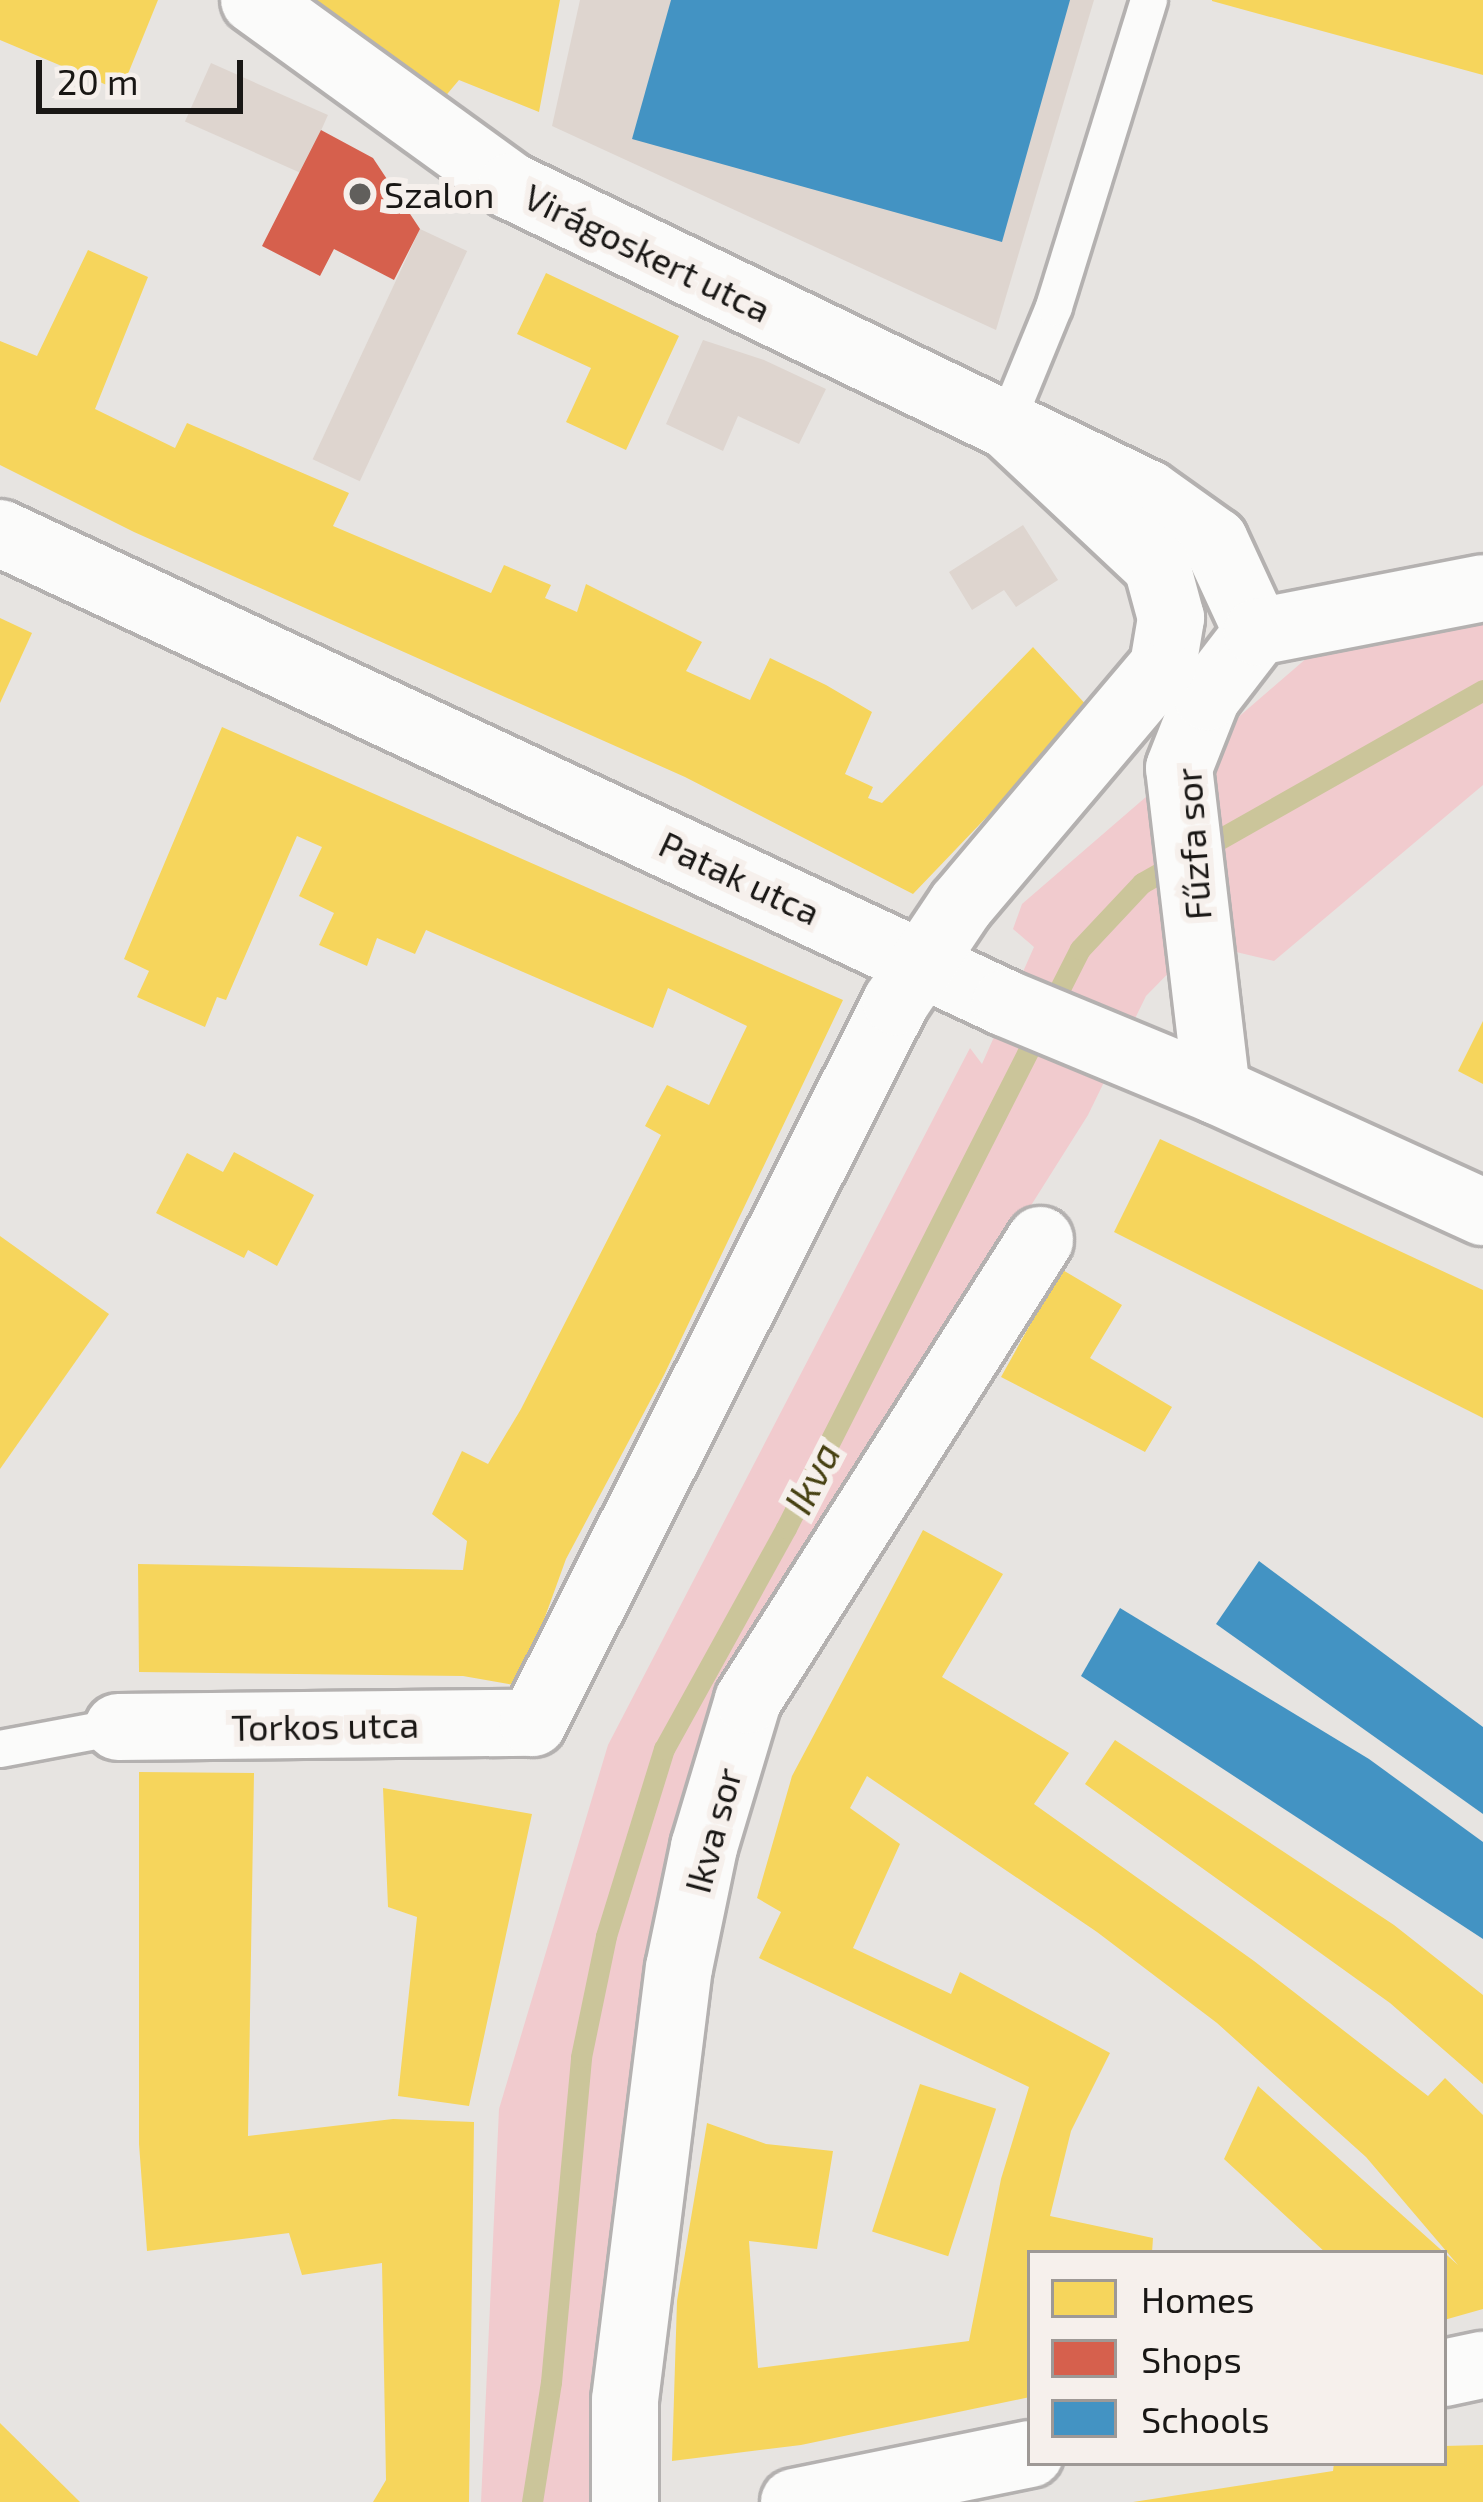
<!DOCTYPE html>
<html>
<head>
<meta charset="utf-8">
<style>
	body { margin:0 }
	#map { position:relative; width:1483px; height:2502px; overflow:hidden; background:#e7e4e1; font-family:"Exo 2",sans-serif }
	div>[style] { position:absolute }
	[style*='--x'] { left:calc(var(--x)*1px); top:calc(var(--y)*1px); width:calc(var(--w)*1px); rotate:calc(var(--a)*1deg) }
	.built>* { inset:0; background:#ded5cf; transform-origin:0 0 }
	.green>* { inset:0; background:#f1cbce }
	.homes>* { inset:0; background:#f6d55c; transform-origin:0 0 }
	.shops>* { inset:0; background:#d6604d }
	.schools>* { inset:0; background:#4393c3 }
	.stream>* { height:21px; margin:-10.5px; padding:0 10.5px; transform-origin:10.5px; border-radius:10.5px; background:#cbc59a }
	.roads { filter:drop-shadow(3px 0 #b4b1b0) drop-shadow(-3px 0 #b4b1b0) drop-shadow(0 3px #b4b1b0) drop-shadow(0 -3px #b4b1b0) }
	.lane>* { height:36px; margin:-18px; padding:0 18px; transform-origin:18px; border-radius:18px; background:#fbfbfa }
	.street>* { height:66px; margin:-33px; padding:0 33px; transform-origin:33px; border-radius:33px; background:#fbfbfa }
	.dots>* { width:33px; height:33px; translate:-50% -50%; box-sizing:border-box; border:6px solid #f6f0ec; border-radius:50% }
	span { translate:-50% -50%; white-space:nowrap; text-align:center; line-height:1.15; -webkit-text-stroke:12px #f6f0ec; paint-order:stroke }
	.poi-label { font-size:36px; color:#191715 }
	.left { translate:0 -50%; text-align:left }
	.street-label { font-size:36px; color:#191715 }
	.water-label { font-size:39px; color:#474112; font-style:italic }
	.legend { position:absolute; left:1027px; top:2250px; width:420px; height:216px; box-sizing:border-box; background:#f6f0ec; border:3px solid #9e9996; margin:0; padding:15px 21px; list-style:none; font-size:36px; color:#191715 }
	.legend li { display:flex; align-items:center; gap:24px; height:60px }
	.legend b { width:60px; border:3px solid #9e9996 }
	.scale { position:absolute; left:36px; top:60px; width:207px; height:54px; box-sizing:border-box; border:6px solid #191715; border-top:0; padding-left:15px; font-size:36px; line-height:42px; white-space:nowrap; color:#191715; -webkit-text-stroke:9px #f6f0ec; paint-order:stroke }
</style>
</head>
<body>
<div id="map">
	<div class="built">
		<div style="clip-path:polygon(580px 0,1094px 0,996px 330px,552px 126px)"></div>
		<div style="left:211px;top:63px;width:128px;height:64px;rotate:24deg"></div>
		<div style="left:420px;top:229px;width:52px;height:254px;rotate:25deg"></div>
		<div style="clip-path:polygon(703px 340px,764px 360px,826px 389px,799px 444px,738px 416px,723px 451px,666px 424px)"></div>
		<div style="clip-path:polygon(1023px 525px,1058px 580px,1016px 607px,1004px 590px,972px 610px,949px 572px)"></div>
	</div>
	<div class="green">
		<div style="clip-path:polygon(1483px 600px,1483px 785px,1274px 961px,1198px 943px,1146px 996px,1088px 1115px,723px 1694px,600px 2502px,481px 2502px,499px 2109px,608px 1745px,970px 1048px,982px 1064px,1034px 947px,1013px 929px,1022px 904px,1308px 657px)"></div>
	</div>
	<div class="homes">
		<div style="clip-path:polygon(0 0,158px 0,121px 91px,0 40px)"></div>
		<div style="clip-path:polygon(316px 0,560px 0,539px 112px,459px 80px,443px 99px)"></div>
		<div style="clip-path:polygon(1483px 0,1483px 75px,1212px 1px,1212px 0)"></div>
		<div style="clip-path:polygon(88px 250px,148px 277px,95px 409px,175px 448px,187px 423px,349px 493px,333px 526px,491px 593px,504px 565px,551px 585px,545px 598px,577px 612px,586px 584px,702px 642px,686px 671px,750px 700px,770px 658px,826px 685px,872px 712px,845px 774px,873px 787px,868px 798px,882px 803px,1033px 647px,1090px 709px,913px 894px,685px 777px,134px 532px,0 465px,0 341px,37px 356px)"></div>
		<div style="clip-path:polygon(546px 273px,679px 336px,626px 450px,566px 422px,591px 368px,517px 334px)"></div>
		<div style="clip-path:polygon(0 618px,32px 633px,0 703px)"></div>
		<div style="clip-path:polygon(222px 727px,843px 1000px,664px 1375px,566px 1559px,520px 1686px,463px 1676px,139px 1672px,138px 1564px,463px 1570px,467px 1541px,432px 1514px,462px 1451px,488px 1464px,521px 1409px,661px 1135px,645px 1126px,667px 1085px,709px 1105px,747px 1026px,668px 988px,653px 1028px,426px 930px,415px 954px,377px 938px,367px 966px,319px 945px,334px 913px,299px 896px,322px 847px,297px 836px,226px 1000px,217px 997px,205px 1027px,137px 997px,149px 971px,124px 959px)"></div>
		<div style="clip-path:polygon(1483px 1021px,1483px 1084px,1458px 1071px)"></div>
		<div style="clip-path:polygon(1160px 1139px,1483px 1290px,1483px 1418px,1114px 1232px)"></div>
		<div style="clip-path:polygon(234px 1152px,314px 1195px,277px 1266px,248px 1250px,244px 1258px,156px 1213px,187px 1153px,223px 1172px)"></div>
		<div style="clip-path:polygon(0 1236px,109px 1314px,0 1469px)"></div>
		<div style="clip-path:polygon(1061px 1269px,1122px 1305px,1090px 1358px,1172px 1407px,1145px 1452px,1001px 1377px)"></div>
		<div style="clip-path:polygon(923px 1530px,1003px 1574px,942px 1677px,1069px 1753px,1034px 1804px,1254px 1961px,1428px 2096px,1445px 2078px,1483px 2115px,1483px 2309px,1444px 2320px,1444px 2253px,1326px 2253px,1224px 2159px,1258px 2086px,1458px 2265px,1366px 2157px,1217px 2023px,1097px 1932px,867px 1776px,850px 1808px,900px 1844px,853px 1948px,951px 1994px,960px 1972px,1110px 2053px,1071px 2131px,1050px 2216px,1153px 2238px,1152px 2253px,1030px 2253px,1030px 2397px,801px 2445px,672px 2461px,677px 2301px,707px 2123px,766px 2144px,833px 2151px,817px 2249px,749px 2241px,758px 2368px,969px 2341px,1001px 2179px,1029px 2087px,759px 1958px,781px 1912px,757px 1898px,792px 1776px)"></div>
		<div style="clip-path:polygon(1115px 1740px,1394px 1925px,1483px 1995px,1483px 2084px,1390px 2003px,1085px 1784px)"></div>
		<div style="clip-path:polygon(139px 1772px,254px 1773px,248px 2136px,393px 2119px,474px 2122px,469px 2502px,373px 2502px,386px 2480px,382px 2263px,302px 2275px,289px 2233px,147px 2251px,139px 2144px)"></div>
		<div style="clip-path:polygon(383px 1788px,532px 1814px,469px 2106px,398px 2096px,417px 1917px,388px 1907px)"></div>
		<div style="left:920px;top:2084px;width:80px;height:155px;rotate:18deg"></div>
		<div style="clip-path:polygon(0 2423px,80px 2502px,0 2502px)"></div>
		<div style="clip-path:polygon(1483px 2445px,1483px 2502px,1133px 2502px,1333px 2471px,1334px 2463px,1444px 2463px,1444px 2446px)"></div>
	</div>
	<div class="shops">
		<div style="clip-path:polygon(321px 130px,373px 158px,420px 229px,394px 280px,334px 249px,320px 276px,262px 246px)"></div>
	</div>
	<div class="schools">
		<div style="clip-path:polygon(671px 0,1070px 0,1002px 242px,632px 139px)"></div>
		<div style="clip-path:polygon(1259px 1561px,1483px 1727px,1483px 1814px,1216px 1624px)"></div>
		<div style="clip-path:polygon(1120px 1608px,1369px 1759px,1483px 1842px,1483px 1939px,1081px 1676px)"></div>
	</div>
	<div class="stream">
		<div style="--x:532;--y:2502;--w:121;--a:-81"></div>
		<div style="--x:551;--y:2382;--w:326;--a:-84.7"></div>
		<div style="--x:581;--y:2057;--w:124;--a:-78.3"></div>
		<div style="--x:606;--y:1936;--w:196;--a:-72.8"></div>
		<div style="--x:664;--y:1749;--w:252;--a:-61.1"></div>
		<div style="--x:786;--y:1528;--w:649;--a:-63.08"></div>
		<div style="--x:1080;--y:949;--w:91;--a:-46.8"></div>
		<div style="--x:1142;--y:883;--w:392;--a:-29.5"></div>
	</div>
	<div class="roads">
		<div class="lane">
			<div style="--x:1006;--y:424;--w:126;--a:-67.7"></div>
			<div style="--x:1054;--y:307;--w:321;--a:-72.8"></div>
			<div style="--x:0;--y:1749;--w:120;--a:-10.6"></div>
		</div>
		<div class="street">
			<div style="--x:254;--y:0;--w:317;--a:35.9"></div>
			<div style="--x:511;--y:186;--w:708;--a:25.77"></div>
			<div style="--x:1149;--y:494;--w:81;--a:35.5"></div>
			<div style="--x:1215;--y:541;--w:100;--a:65.2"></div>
			<div style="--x:0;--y:533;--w:1109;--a:25.06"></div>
			<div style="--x:1005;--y:1003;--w:230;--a:22.5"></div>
			<div style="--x:1217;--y:1091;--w:292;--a:24.5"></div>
			<div style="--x:1217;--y:1091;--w:325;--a:-96.7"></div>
			<div style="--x:1179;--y:768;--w:76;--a:-68.5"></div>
			<div style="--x:1207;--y:697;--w:82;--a:-52.4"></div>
			<div style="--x:1257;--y:632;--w:230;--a:-11"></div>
			<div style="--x:118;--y:1727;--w:415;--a:-0.6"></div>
			<div style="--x:533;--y:1723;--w:807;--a:-63.28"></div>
			<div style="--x:896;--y:1002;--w:117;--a:-56.2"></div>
			<div style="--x:961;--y:905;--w:313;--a:-49.8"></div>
			<div style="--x:1163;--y:666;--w:49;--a:-80.5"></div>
			<div style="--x:1171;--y:618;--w:54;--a:-105.1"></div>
			<div style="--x:1157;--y:566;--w:207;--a:-136.8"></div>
			<div style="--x:1444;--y:2373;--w:40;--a:-12"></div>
			<div style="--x:625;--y:2502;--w:102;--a:-90"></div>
			<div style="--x:625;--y:2400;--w:435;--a:-82.9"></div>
			<div style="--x:679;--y:1968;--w:124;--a:-78.3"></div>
			<div style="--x:704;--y:1847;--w:153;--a:-73.3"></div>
			<div style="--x:748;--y:1700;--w:545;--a:-57.59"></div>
			<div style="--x:794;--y:2502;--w:241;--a:-11.5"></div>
		</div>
	</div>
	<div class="dots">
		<div style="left:360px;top:194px;background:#615f5c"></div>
	</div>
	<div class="poi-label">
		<span class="left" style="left:384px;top:194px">Szalon</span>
	</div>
	<div class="street-label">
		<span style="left:648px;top:252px;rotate:26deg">Virágoskert utca</span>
		<span style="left:1192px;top:844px;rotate:-94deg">Fűzfa sor</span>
		<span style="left:740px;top:877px;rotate:25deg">Patak utca</span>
		<span style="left:325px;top:1725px;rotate:-1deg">Torkos utca</span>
		<span style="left:712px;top:1830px;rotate:-75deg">Ikva sor</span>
	</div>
	<div class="water-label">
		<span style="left:812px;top:1478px;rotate:-63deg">Ikva</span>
	</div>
	<ul class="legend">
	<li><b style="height:33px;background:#f6d55c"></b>Homes</li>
	<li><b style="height:33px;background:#d6604d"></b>Shops</li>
	<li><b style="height:33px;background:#4393c3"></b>Schools</li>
	</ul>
	<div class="scale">20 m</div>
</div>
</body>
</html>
